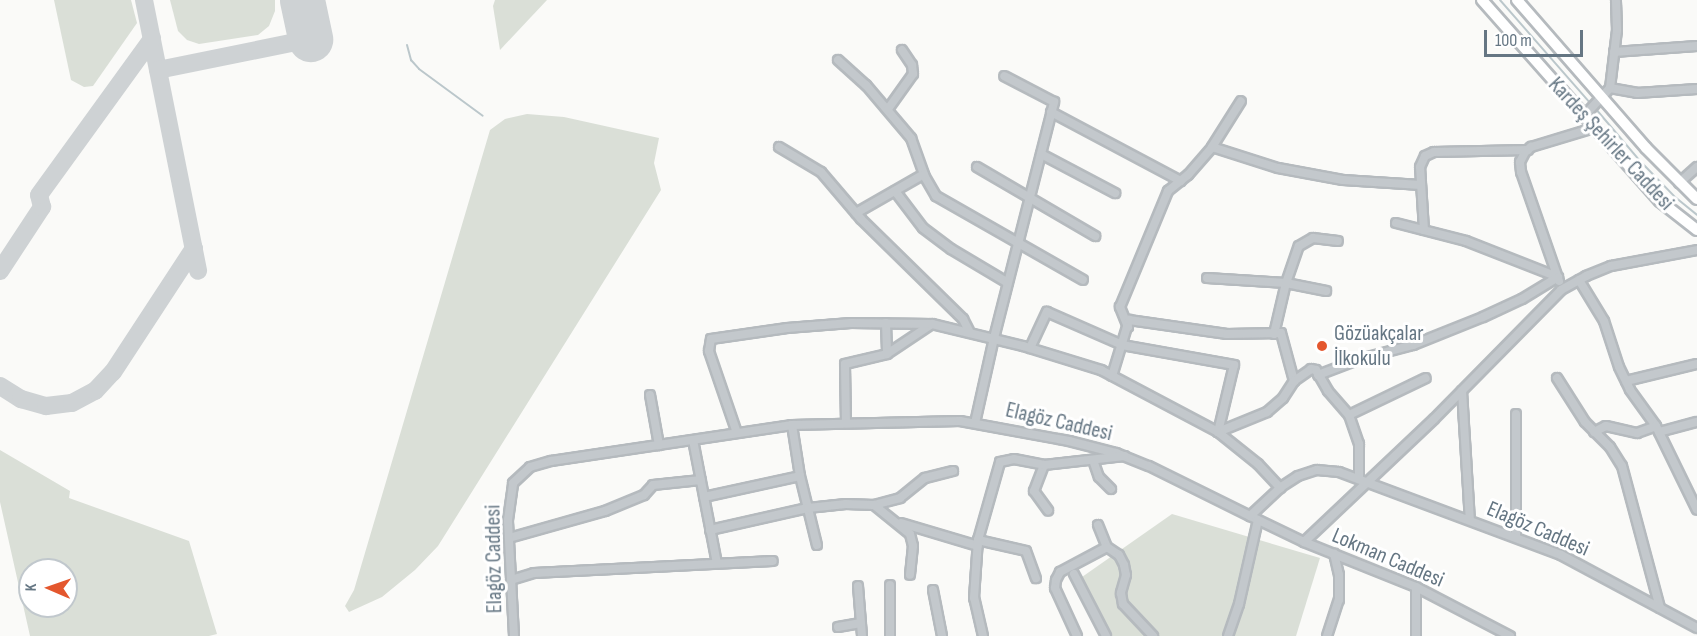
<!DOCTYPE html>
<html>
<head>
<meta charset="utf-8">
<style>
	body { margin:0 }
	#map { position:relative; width:1697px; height:636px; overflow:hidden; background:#fafaf8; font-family:"Sofia Sans Condensed",sans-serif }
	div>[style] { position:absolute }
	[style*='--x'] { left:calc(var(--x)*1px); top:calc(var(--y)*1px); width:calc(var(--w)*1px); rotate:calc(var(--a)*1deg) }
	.green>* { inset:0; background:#dadfd7 }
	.stream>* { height:2px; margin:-1px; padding:0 1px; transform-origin:1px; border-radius:1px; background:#bbc7cb }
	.taxiway>* { height:18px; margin:-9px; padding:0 9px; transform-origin:9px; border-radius:9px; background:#ced2d4 }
	.runway>* { height:45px; margin:-22.5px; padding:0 22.5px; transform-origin:22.5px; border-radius:22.5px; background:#ced2d4 }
	.roads { filter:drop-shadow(2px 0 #b5babe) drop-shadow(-2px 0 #b5babe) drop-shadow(0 2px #b5babe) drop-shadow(0 -2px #b5babe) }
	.minor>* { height:8px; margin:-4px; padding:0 4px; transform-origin:4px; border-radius:4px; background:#c3c8cc }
	.major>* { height:10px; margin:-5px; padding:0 5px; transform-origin:5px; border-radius:5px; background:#fff }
	.dots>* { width:16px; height:16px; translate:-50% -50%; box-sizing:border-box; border:3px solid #fff; border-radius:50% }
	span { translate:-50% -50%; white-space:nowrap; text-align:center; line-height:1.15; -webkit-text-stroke:6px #fff; paint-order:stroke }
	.street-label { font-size:22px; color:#657683 }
	.poi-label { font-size:22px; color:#657683 }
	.left { translate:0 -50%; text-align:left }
	.north { position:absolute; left:18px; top:558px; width:60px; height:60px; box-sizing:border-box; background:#fff; border:2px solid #c1c8cd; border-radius:50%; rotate:272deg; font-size:16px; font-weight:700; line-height:24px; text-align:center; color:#657683 }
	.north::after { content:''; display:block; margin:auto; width:21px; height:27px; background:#e4572e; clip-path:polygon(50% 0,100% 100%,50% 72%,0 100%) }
	.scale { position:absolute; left:1484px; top:30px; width:99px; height:27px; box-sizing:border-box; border:3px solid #657683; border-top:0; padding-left:8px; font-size:18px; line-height:21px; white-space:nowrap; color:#657683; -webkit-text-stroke:4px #fff; paint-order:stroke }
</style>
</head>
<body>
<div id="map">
	<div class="green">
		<div style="clip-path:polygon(54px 0,131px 0,137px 23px,93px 86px,84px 87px,71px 80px)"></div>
		<div style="clip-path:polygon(170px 0,275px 0,275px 11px,269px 26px,258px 35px,199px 44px,187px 40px,178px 31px)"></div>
		<div style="clip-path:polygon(495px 0,547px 0,500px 50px,493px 6px)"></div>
		<div style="clip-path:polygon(527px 114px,564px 117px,659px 138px,654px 163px,661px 190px,438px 546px,415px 570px,382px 597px,349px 612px,345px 606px,354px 590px,490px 130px,505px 119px)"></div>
		<div style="clip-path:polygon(evenodd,0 450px,70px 491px,69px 498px,189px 541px,217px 634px,209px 636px,30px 636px,0 502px,0 450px,30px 570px,66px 570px,66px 606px,30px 606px,30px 570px)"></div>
		<div style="clip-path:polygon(1172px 514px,1320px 558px,1296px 636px,1108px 636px,1082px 577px)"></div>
	</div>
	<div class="stream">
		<div style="--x:1500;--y:0;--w:138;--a:48.8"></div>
		<div style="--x:407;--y:45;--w:16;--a:75"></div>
		<div style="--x:411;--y:60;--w:12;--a:48"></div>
		<div style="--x:419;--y:69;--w:79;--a:36.3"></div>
		<div style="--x:1595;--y:108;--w:71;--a:49.6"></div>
		<div style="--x:1641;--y:162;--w:49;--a:45.8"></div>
		<div style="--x:1675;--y:197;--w:28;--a:39"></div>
	</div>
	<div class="taxiway">
		<div style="--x:144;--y:0;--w:276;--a:78.7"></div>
		<div style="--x:158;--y:70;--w:155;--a:-11.5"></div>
		<div style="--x:0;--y:271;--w:77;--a:-56.7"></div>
		<div style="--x:42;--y:207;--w:12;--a:-104"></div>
		<div style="--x:39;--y:195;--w:193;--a:-54.1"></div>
		<div style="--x:0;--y:386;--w:25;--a:32"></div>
		<div style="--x:21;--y:399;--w:26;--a:16"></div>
		<div style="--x:46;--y:406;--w:26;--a:-7"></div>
		<div style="--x:72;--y:403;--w:26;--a:-28"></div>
		<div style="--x:95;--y:391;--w:26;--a:-47"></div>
		<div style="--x:113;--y:372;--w:148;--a:-56.8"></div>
	</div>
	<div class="runway">
		<div style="--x:302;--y:0;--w:40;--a:78"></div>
	</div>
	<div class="roads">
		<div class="minor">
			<div style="--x:1614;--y:52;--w:83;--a:-4.1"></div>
			<div style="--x:838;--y:60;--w:38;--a:42"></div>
			<div style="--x:866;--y:85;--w:70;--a:49.7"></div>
			<div style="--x:911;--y:138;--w:41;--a:70.3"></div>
			<div style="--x:925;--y:177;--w:22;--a:60"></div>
			<div style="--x:936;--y:196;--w:169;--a:29.7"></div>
			<div style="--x:1610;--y:88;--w:27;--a:10"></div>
			<div style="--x:1637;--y:93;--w:60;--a:-3.8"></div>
			<div style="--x:888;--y:109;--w:43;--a:-54.5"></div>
			<div style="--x:913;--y:74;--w:9;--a:-96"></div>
			<div style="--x:912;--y:65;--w:18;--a:-124"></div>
			<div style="--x:1051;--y:112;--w:147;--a:28"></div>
			<div style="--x:1583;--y:117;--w:40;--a:-47"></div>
			<div style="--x:1610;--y:88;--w:58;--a:-83.1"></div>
			<div style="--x:1617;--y:30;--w:30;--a:-92"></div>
			<div style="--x:779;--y:147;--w:49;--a:30.8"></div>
			<div style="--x:821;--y:172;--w:62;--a:49.6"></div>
			<div style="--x:861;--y:219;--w:143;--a:44.4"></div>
			<div style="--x:963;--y:319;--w:13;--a:63"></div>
			<div style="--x:1212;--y:147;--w:69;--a:17.7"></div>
			<div style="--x:1278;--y:168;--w:66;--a:10.5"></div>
			<div style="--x:1343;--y:180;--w:78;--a:3.7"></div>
			<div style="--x:1041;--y:154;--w:84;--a:27.8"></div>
			<div style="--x:977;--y:167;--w:137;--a:30.3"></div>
			<div style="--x:1679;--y:183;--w:24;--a:-42"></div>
			<div style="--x:895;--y:191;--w:46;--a:52.9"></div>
			<div style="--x:923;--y:228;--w:35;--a:37"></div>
			<div style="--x:951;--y:249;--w:66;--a:30.8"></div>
			<div style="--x:856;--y:213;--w:78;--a:-29.8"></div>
			<div style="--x:1396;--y:223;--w:72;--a:14.4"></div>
			<div style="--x:1466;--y:241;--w:99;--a:21.4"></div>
			<div style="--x:1424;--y:230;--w:63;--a:-93.6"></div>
			<div style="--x:1420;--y:167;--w:12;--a:-66"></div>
			<div style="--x:1425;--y:156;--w:10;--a:-24"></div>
			<div style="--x:1434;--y:152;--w:94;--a:-1.2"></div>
			<div style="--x:1207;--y:278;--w:79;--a:3.6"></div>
			<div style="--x:1286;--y:283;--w:41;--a:11.3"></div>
			<div style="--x:1579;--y:280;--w:48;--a:58.6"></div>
			<div style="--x:1604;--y:321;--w:48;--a:71.9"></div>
			<div style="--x:1619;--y:367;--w:25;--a:64"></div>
			<div style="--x:1630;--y:390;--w:44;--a:54.2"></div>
			<div style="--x:1656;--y:426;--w:93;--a:64"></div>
			<div style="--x:1559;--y:281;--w:115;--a:-109.2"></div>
			<div style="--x:1521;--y:172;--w:10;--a:-96"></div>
			<div style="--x:1520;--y:162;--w:11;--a:-63"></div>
			<div style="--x:1525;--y:152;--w:8;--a:-40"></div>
			<div style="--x:1531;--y:147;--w:66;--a:-16.8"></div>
			<div style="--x:886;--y:323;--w:31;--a:88"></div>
			<div style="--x:1128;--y:327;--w:22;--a:-112"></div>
			<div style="--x:1120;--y:307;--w:126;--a:-67.5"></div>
			<div style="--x:1168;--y:191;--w:26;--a:-39"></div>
			<div style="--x:1188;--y:175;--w:37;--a:-49"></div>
			<div style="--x:1212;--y:147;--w:54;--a:-57.8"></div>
			<div style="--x:1274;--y:334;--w:52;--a:-76.8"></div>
			<div style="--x:1286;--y:283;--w:39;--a:-71"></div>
			<div style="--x:1299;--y:246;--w:16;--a:-30"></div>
			<div style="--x:1313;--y:238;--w:25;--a:7"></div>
			<div style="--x:1030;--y:348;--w:40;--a:-65"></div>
			<div style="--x:1047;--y:312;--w:82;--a:23.7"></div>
			<div style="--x:1122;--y:345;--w:114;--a:10.1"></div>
			<div style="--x:1234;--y:365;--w:69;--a:103.4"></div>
			<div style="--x:1318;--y:375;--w:45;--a:-20.9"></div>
			<div style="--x:1360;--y:359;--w:55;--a:-14.8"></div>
			<div style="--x:1413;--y:345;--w:75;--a:-21.8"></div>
			<div style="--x:1483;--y:317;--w:43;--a:-24.8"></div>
			<div style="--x:1522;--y:299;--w:42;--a:-31.4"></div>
			<div style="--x:1112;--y:376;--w:59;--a:-73.1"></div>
			<div style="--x:1129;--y:320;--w:99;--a:8.1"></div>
			<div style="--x:1227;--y:334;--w:54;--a:-1.1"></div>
			<div style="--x:1281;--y:333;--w:50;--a:74.8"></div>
			<div style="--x:1557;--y:378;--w:52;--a:57.5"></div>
			<div style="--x:1585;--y:422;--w:35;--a:45"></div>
			<div style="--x:1610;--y:447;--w:22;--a:58"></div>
			<div style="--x:1622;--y:466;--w:147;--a:75"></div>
			<div style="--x:1626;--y:381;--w:73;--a:-13.5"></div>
			<div style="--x:1462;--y:391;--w:129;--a:86.5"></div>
			<div style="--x:650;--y:395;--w:51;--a:79.8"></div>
			<div style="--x:1349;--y:415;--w:31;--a:71"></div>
			<div style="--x:1359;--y:444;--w:35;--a:90"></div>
			<div style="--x:846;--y:423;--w:59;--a:-91"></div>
			<div style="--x:845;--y:364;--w:43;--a:-13.4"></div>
			<div style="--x:887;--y:354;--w:54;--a:-33.7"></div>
			<div style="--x:975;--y:423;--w:87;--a:-77.4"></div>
			<div style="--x:994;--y:338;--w:244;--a:-75.7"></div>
			<div style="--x:1054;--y:102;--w:56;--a:-152.5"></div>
			<div style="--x:792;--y:425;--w:52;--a:81.1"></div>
			<div style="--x:800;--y:476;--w:71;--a:76.2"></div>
			<div style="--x:1218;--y:432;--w:53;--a:-22.2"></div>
			<div style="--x:1267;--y:412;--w:21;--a:-41"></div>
			<div style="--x:1283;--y:398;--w:20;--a:-57"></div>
			<div style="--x:1294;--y:381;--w:21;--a:-35"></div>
			<div style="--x:1311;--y:369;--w:5;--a:11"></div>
			<div style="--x:1316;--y:370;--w:24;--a:60"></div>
			<div style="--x:1328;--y:391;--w:32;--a:49"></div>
			<div style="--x:1349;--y:415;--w:85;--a:-25.7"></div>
			<div style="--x:1594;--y:432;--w:13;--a:-27"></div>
			<div style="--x:1606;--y:426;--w:32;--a:13"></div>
			<div style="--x:1637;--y:433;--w:20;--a:-20"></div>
			<div style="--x:1659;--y:432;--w:39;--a:-15"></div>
			<div style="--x:737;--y:433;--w:87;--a:-108.9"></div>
			<div style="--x:709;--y:351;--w:12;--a:-81"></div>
			<div style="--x:711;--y:339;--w:77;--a:-8.2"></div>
			<div style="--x:787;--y:328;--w:64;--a:-4.5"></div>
			<div style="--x:851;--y:323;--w:81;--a:0.7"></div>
			<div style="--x:932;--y:324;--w:94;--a:13.6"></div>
			<div style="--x:1023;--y:346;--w:82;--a:17.1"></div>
			<div style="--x:1101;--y:370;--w:132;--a:27.9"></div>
			<div style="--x:1218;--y:432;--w:51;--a:38.7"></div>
			<div style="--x:1258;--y:464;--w:33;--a:47"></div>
			<div style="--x:693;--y:440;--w:125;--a:79"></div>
			<div style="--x:1093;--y:460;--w:18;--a:71"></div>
			<div style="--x:1099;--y:477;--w:17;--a:45"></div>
			<div style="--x:1044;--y:465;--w:28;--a:111"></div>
			<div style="--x:1034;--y:491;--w:24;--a:54"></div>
			<div style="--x:704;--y:497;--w:98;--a:-12.3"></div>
			<div style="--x:874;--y:505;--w:27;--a:-15"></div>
			<div style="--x:900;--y:498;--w:32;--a:-39"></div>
			<div style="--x:925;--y:478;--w:29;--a:-14"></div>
			<div style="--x:1250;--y:516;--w:60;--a:25.7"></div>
			<div style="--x:1304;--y:542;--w:121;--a:21.9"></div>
			<div style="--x:1416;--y:587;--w:106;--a:27.5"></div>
			<div style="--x:901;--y:523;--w:80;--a:16.6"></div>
			<div style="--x:1098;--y:525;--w:24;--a:68"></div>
			<div style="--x:1107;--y:547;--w:14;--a:34"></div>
			<div style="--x:1119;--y:555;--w:11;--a:63"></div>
			<div style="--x:1124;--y:565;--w:10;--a:79"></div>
			<div style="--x:1126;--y:575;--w:19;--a:106"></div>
			<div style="--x:1121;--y:593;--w:11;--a:80"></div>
			<div style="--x:1123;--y:604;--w:44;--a:46.8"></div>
			<div style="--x:710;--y:530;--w:100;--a:-12.7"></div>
			<div style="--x:808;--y:508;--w:38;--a:-6"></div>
			<div style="--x:846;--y:504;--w:28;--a:2"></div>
			<div style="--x:874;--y:505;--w:46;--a:38.9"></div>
			<div style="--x:910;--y:534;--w:12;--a:76"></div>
			<div style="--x:913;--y:546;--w:29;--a:96"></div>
			<div style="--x:1516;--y:537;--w:123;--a:-90"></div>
			<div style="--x:509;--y:538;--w:100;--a:-15.7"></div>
			<div style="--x:605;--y:511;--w:42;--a:-22.3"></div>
			<div style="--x:644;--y:495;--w:13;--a:-48"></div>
			<div style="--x:653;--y:485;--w:48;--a:-5.9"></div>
			<div style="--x:978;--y:540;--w:49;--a:12.9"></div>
			<div style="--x:1026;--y:551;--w:29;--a:70"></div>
			<div style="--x:1304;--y:542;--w:179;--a:-43.4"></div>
			<div style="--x:1434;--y:419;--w:181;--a:-45.4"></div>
			<div style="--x:1561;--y:290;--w:29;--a:-29"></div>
			<div style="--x:1586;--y:276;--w:27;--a:-22"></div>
			<div style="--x:1611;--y:266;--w:87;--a:-10.5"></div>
			<div style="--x:1074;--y:574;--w:70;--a:62.7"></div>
			<div style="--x:511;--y:580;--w:24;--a:-17"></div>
			<div style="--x:534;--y:573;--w:239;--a:-2.9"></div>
			<div style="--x:890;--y:585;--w:51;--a:90"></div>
			<div style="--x:858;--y:586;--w:50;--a:85.4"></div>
			<div style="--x:933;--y:590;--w:47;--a:78.9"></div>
			<div style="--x:838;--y:627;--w:23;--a:-10"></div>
			<div style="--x:514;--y:636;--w:116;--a:-93"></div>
			<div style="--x:508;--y:520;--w:37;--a:-82"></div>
			<div style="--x:513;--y:483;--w:23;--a:-43"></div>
			<div style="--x:530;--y:467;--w:22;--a:-16"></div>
			<div style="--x:551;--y:461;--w:244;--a:-8.5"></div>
			<div style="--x:792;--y:425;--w:168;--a:-1.4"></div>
			<div style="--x:960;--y:421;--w:111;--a:10.4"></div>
			<div style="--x:1069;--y:441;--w:49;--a:14.3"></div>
			<div style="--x:1116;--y:453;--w:35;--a:22"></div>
			<div style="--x:1149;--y:466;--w:113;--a:26.3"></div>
			<div style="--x:1250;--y:516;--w:42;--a:-43.1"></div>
			<div style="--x:1281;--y:487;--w:20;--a:-33"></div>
			<div style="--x:1298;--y:476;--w:20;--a:-18"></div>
			<div style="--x:1317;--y:470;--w:22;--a:5"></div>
			<div style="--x:1339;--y:472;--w:237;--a:20.5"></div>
			<div style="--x:1561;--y:555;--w:154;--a:28.2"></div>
			<div style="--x:983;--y:636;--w:39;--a:-103"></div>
			<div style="--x:974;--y:598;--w:58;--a:-86.1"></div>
			<div style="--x:978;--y:540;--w:81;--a:-74.2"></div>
			<div style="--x:1000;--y:462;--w:14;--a:-12"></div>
			<div style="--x:1014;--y:459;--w:31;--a:11"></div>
			<div style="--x:1044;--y:465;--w:81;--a:-6.4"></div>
			<div style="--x:1077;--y:636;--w:53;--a:-114.6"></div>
			<div style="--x:1055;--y:588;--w:8;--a:-83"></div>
			<div style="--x:1056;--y:580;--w:9;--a:-63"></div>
			<div style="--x:1060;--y:572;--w:53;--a:-28"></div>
			<div style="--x:1228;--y:636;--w:34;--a:-71"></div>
			<div style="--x:1239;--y:604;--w:86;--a:-77.3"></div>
			<div style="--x:1327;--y:636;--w:38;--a:-72"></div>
			<div style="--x:1339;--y:600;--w:25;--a:-90"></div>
			<div style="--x:1339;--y:575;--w:22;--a:-103"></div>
			<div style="--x:1416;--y:636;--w:49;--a:-90"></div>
		</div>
		<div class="major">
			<div style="--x:1482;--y:0;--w:268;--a:48.5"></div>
			<div style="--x:1660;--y:201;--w:47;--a:38.1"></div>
			<div style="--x:1517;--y:0;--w:196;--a:48.9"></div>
			<div style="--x:1646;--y:148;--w:72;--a:45"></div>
		</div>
	</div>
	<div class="dots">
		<div style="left:1322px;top:346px;background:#e4572e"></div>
	</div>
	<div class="street-label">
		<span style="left:1611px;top:144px;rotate:47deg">Kardeş Şehirler Caddesi</span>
		<span style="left:1059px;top:422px;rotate:13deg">Elagöz Caddesi</span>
		<span style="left:1538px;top:529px;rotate:23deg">Elagöz Caddesi</span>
		<span style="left:1388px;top:558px;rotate:23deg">Lokman Caddesi</span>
		<span style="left:494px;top:559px;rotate:-91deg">Elagöz Caddesi</span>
	</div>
	<div class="poi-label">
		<span class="left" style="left:1334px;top:346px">Gözüakçalar<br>İlkokulu</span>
	</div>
	<div class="north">K</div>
	<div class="scale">100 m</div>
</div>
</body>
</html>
